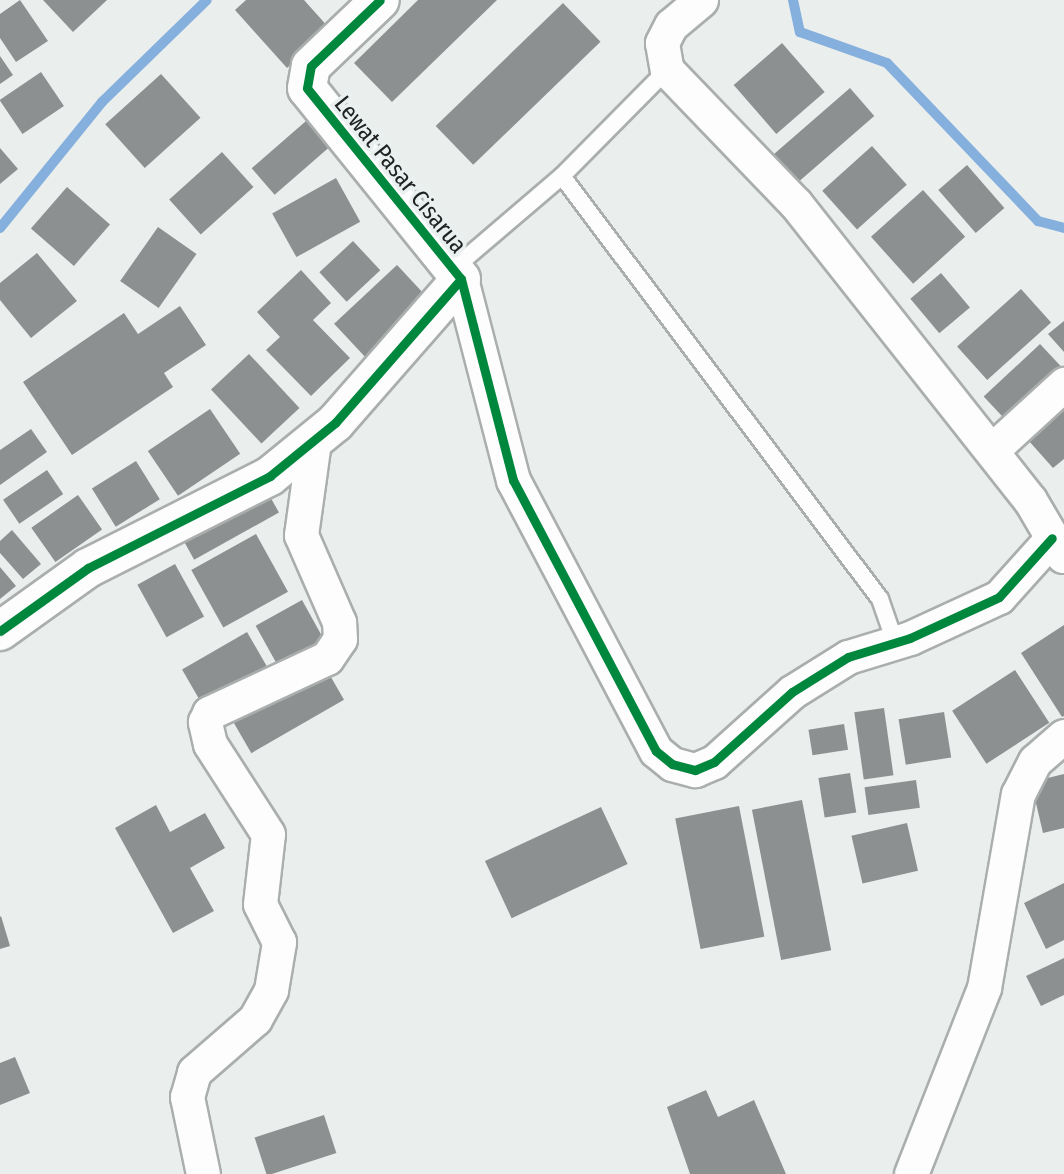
<!DOCTYPE html>
<html>
<head>
<meta charset="utf-8">
<style>
	body { margin:0 }
	#map { position:relative; width:1064px; height:1174px; overflow:hidden; background:#eaefee; font-family:"Fira Sans Condensed",sans-serif }
	div>[style] { position:absolute }
	[style*='--x'] { left:calc(var(--x)*1px); top:calc(var(--y)*1px); width:calc(var(--w)*1px); rotate:calc(var(--a)*1deg) }
	.stream>* { height:10px; margin:-5px; padding:0 5px; transform-origin:5px; border-radius:5px; background:#85afdc }
	.building>* { inset:0; background:#8d9090; transform-origin:0 0 }
	.roads { filter:drop-shadow(2px 0 #aaaead) drop-shadow(-2px 0 #aaaead) drop-shadow(0 2px #aaaead) drop-shadow(0 -2px #aaaead) }
	.service>* { height:16px; margin:-8px; padding:0 8px; transform-origin:8px; border-radius:8px; background:#fcfdfc }
	.minor>* { height:33px; margin:-16.5px; padding:0 16.5px; transform-origin:16.5px; border-radius:16.5px; background:#fcfdfc }
	.tertiary>* { height:38px; margin:-19px; padding:0 19px; transform-origin:19px; border-radius:19px; background:#fcfdfc }
	.cycleway>* { height:9px; margin:-4.5px; padding:0 4.5px; transform-origin:4.5px; border-radius:4.5px; background:#00873e }
	span { translate:-50% -50%; white-space:nowrap; text-align:center; line-height:1.15; -webkit-text-stroke:7px #e9f0ef; paint-order:stroke }
	.street-label { font-size:24px; color:#202222 }
</style>
</head>
<body>
<div id="map">
	<div class="stream">
		<div style="--x:793;--y:0;--w:33;--a:78"></div>
		<div style="--x:800;--y:32;--w:92;--a:19.6"></div>
		<div style="--x:887;--y:63;--w:219;--a:46.3"></div>
		<div style="--x:1038;--y:221;--w:27;--a:15"></div>
		<div style="--x:0;--y:228;--w:162;--a:-51"></div>
		<div style="--x:102;--y:102;--w:146;--a:-44.2"></div>
	</div>
	<div class="building">
		<div style="clip-path:polygon(20px 0,48px 41px,16px 62px,0 38px,0 14px)"></div>
		<div style="clip-path:polygon(43px 0,107px 0,73px 32px)"></div>
		<div style="clip-path:polygon(246px 0,304px 0,330px 29px,287px 68px,235px 10px)"></div>
		<div style="clip-path:polygon(418px 0,497px 0,392px 102px,354px 63px)"></div>
		<div style="left:563px;top:3px;width:54px;height:177px;rotate:46deg"></div>
		<div style="left:782px;top:43px;width:65px;height:64px;rotate:49deg"></div>
		<div style="clip-path:polygon(0 56px,13px 75px,0 84px)"></div>
		<div style="left:41px;top:72px;width:41px;height:50px;rotate:56deg"></div>
		<div style="left:161px;top:74px;width:59px;height:75px;rotate:48deg"></div>
		<div style="left:850px;top:88px;width:37px;height:101px;rotate:49deg"></div>
		<div style="left:306px;top:121px;width:35px;height:72px;rotate:49deg"></div>
		<div style="left:872px;top:146px;width:52px;height:67px;rotate:48deg"></div>
		<div style="clip-path:polygon(0 148px,18px 169px,0 184px)"></div>
		<div style="left:222px;top:152px;width:47px;height:71px;rotate:48deg"></div>
		<div style="left:967px;top:165px;width:57px;height:38px;rotate:49deg"></div>
		<div style="left:336px;top:178px;width:50px;height:73px;rotate:61deg"></div>
		<div style="left:67px;top:187px;width:57px;height:55px;rotate:41deg"></div>
		<div style="left:923px;top:190px;width:63px;height:70px;rotate:48deg"></div>
		<div style="left:158px;top:227px;width:47px;height:66px;rotate:35deg"></div>
		<div style="left:353px;top:241px;width:40px;height:46px;rotate:47deg"></div>
		<div style="clip-path:polygon(37px 253px,77px 301px,31px 338px,0 300px,0 283px)"></div>
		<div style="left:397px;top:265px;width:49px;height:86px;rotate:47deg"></div>
		<div style="clip-path:polygon(301px 270px,331px 303px,313px 320px,350px 358px,311px 396px,266px 350px,280px 337px,257px 312px)"></div>
		<div style="left:941px;top:273px;width:45px;height:40px;rotate:50deg"></div>
		<div style="left:1021px;top:289px;width:45px;height:86px;rotate:48deg"></div>
		<div style="clip-path:polygon(180px 306px,206px 345px,164px 373px,173px 387px,72px 455px,23px 382px,124px 313px,138px 334px)"></div>
		<div style="clip-path:polygon(1064px 321px,1064px 352px,1048px 334px)"></div>
		<div style="left:1040px;top:344px;width:35px;height:77px;rotate:47deg"></div>
		<div style="left:249px;top:354px;width:74px;height:52px;rotate:47deg"></div>
		<div style="clip-path:polygon(1064px 400px,1064px 459px,1053px 468px,1020px 431px)"></div>
		<div style="left:210px;top:409px;width:54px;height:75px;rotate:56deg"></div>
		<div style="clip-path:polygon(31px 429px,47px 452px,0 485px,0 450px)"></div>
		<div style="left:136px;top:461px;width:45px;height:52px;rotate:58deg"></div>
		<div style="left:47px;top:470px;width:29px;height:53px;rotate:56deg"></div>
		<div style="left:262px;top:482px;width:35px;height:97px;rotate:61deg"></div>
		<div style="left:78px;top:495px;width:42px;height:57px;rotate:55deg"></div>
		<div style="clip-path:polygon(12px 530px,41px 564px,23px 579px,0 553px,0 541px)"></div>
		<div style="left:256px;top:534px;width:66px;height:74px;rotate:61deg"></div>
		<div style="left:175px;top:564px;width:60px;height:43px;rotate:61deg"></div>
		<div style="clip-path:polygon(0 567px,16px 586px,0 599px)"></div>
		<div style="left:302px;top:600px;width:48px;height:53px;rotate:61deg"></div>
		<div style="clip-path:polygon(1064px 625px,1064px 716px,1062px 717px,1021px 653px)"></div>
		<div style="left:247px;top:632px;width:43px;height:75px;rotate:60deg"></div>
		<div style="left:324px;top:665px;width:40px;height:107px;rotate:60deg"></div>
		<div style="left:1015px;top:670px;width:63px;height:75px;rotate:57deg"></div>
		<div style="left:884px;top:708px;width:68px;height:30px;rotate:82deg"></div>
		<div style="left:944px;top:712px;width:46px;height:46px;rotate:81deg"></div>
		<div style="left:844px;top:724px;width:26px;height:36px;rotate:81deg"></div>
		<div style="left:850px;top:773px;width:40px;height:32px;rotate:81deg"></div>
		<div style="clip-path:polygon(1064px 774px,1064px 828px,1043px 833px,1031px 782px)"></div>
		<div style="left:916px;top:780px;width:28px;height:52px;rotate:82deg"></div>
		<div style="left:802px;top:800px;width:153px;height:51px;rotate:79deg"></div>
		<div style="clip-path:polygon(156px 805px,170px 832px,205px 813px,225px 848px,190px 868px,214px 911px,173px 933px,115px 828px)"></div>
		<div style="left:739px;top:806px;width:133px;height:65px;rotate:79deg"></div>
		<div style="left:601px;top:807px;width:63px;height:128px;rotate:65deg"></div>
		<div style="left:907px;top:823px;width:49px;height:57px;rotate:77deg"></div>
		<div style="clip-path:polygon(1064px 883px,1064px 940px,1046px 949px,1024px 903px)"></div>
		<div style="clip-path:polygon(1px 916px,10px 946px,0 949px,0 917px)"></div>
		<div style="clip-path:polygon(1064px 958px,1064px 995px,1041px 1006px,1026px 976px)"></div>
		<div style="clip-path:polygon(15px 1057px,30px 1093px,0 1105px,0 1063px)"></div>
		<div style="clip-path:polygon(706px 1090px,718px 1117px,754px 1100px,786px 1174px,690px 1174px,667px 1107px)"></div>
		<div style="left:324px;top:1115px;width:40px;height:73px;rotate:72deg"></div>
	</div>
	<div class="roads">
		<div class="service">
			<div style="--x:562;--y:176;--w:529;--a:53.07"></div>
			<div style="--x:880;--y:599;--w:46;--a:70.8"></div>
			<div style="--x:453;--y:269;--w:143;--a:-40.5"></div>
			<div style="--x:562;--y:176;--w:149;--a:-45.3"></div>
		</div>
		<div class="minor">
			<div style="--x:701;--y:0;--w:39;--a:140"></div>
			<div style="--x:671;--y:25;--w:20;--a:117"></div>
			<div style="--x:662;--y:43;--w:27;--a:80"></div>
			<div style="--x:667;--y:70;--w:186;--a:46.1"></div>
			<div style="--x:796;--y:204;--w:377;--a:51.7"></div>
			<div style="--x:1030;--y:500;--w:65;--a:59.5"></div>
			<div style="--x:461;--y:279;--w:208;--a:75.5"></div>
			<div style="--x:513;--y:480;--w:306;--a:62.2"></div>
			<div style="--x:656;--y:751;--w:21;--a:39"></div>
			<div style="--x:672;--y:764;--w:24;--a:15"></div>
			<div style="--x:695;--y:770;--w:21;--a:-23"></div>
			<div style="--x:714;--y:762;--w:105;--a:-41.9"></div>
			<div style="--x:792;--y:692;--w:66;--a:-32"></div>
			<div style="--x:848;--y:657;--w:65;--a:-17"></div>
			<div style="--x:910;--y:638;--w:98;--a:-24.7"></div>
			<div style="--x:999;--y:597;--w:79;--a:-48.1"></div>
			<div style="--x:992;--y:450;--w:98;--a:-42.5"></div>
			<div style="--x:203;--y:1174;--w:79;--a:-101.7"></div>
			<div style="--x:187;--y:1097;--w:26;--a:-74"></div>
			<div style="--x:194;--y:1072;--w:81;--a:-41"></div>
			<div style="--x:255;--y:1019;--w:33;--a:-61"></div>
			<div style="--x:271;--y:990;--w:49;--a:-80.5"></div>
			<div style="--x:279;--y:942;--w:42;--a:-116.6"></div>
			<div style="--x:260;--y:904;--w:70;--a:-83.5"></div>
			<div style="--x:268;--y:834;--w:107;--a:-122.8"></div>
			<div style="--x:210;--y:744;--w:23;--a:-103"></div>
			<div style="--x:205;--y:722;--w:10;--a:-66"></div>
			<div style="--x:209;--y:713;--w:130;--a:-25"></div>
			<div style="--x:327;--y:658;--w:23;--a:-56"></div>
			<div style="--x:340;--y:639;--w:17;--a:-93"></div>
			<div style="--x:339;--y:622;--w:95;--a:-113.6"></div>
			<div style="--x:301;--y:535;--w:95;--a:-82.1"></div>
			<div style="--x:911;--y:1174;--w:200;--a:-68.6"></div>
			<div style="--x:984;--y:988;--w:197;--a:-80.1"></div>
			<div style="--x:1018;--y:794;--w:37;--a:-63"></div>
			<div style="--x:1035;--y:761;--w:38;--a:-41"></div>
		</div>
		<div class="tertiary">
			<div style="--x:0;--y:631;--w:108;--a:-35.6"></div>
			<div style="--x:88;--y:568;--w:204;--a:-26.8"></div>
			<div style="--x:270;--y:476;--w:84;--a:-39.2"></div>
			<div style="--x:335;--y:423;--w:191;--a:-48.8"></div>
			<div style="--x:461;--y:279;--w:245;--a:-128.9"></div>
			<div style="--x:307;--y:88;--w:22;--a:-80"></div>
			<div style="--x:311;--y:66;--w:95;--a:-43.7"></div>
		</div>
	</div>
	<div class="cycleway">
		<div style="--x:461;--y:279;--w:208;--a:75.5"></div>
		<div style="--x:513;--y:480;--w:306;--a:62.2"></div>
		<div style="--x:656;--y:751;--w:21;--a:39"></div>
		<div style="--x:672;--y:764;--w:24;--a:15"></div>
		<div style="--x:695;--y:770;--w:21;--a:-23"></div>
		<div style="--x:714;--y:762;--w:105;--a:-41.9"></div>
		<div style="--x:792;--y:692;--w:66;--a:-32"></div>
		<div style="--x:848;--y:657;--w:65;--a:-17"></div>
		<div style="--x:910;--y:638;--w:98;--a:-24.7"></div>
		<div style="--x:999;--y:597;--w:79;--a:-48.1"></div>
		<div style="--x:0;--y:631;--w:108;--a:-35.6"></div>
		<div style="--x:88;--y:568;--w:204;--a:-26.8"></div>
		<div style="--x:270;--y:476;--w:84;--a:-39.2"></div>
		<div style="--x:335;--y:423;--w:191;--a:-48.8"></div>
		<div style="--x:461;--y:279;--w:245;--a:-128.9"></div>
		<div style="--x:307;--y:88;--w:22;--a:-80"></div>
		<div style="--x:311;--y:66;--w:95;--a:-43.7"></div>
	</div>
	<div class="street-label">
		<span style="left:400px;top:175px;rotate:51deg">Lewat Pasar Cisarua</span>
	</div>
</div>
</body>
</html>
